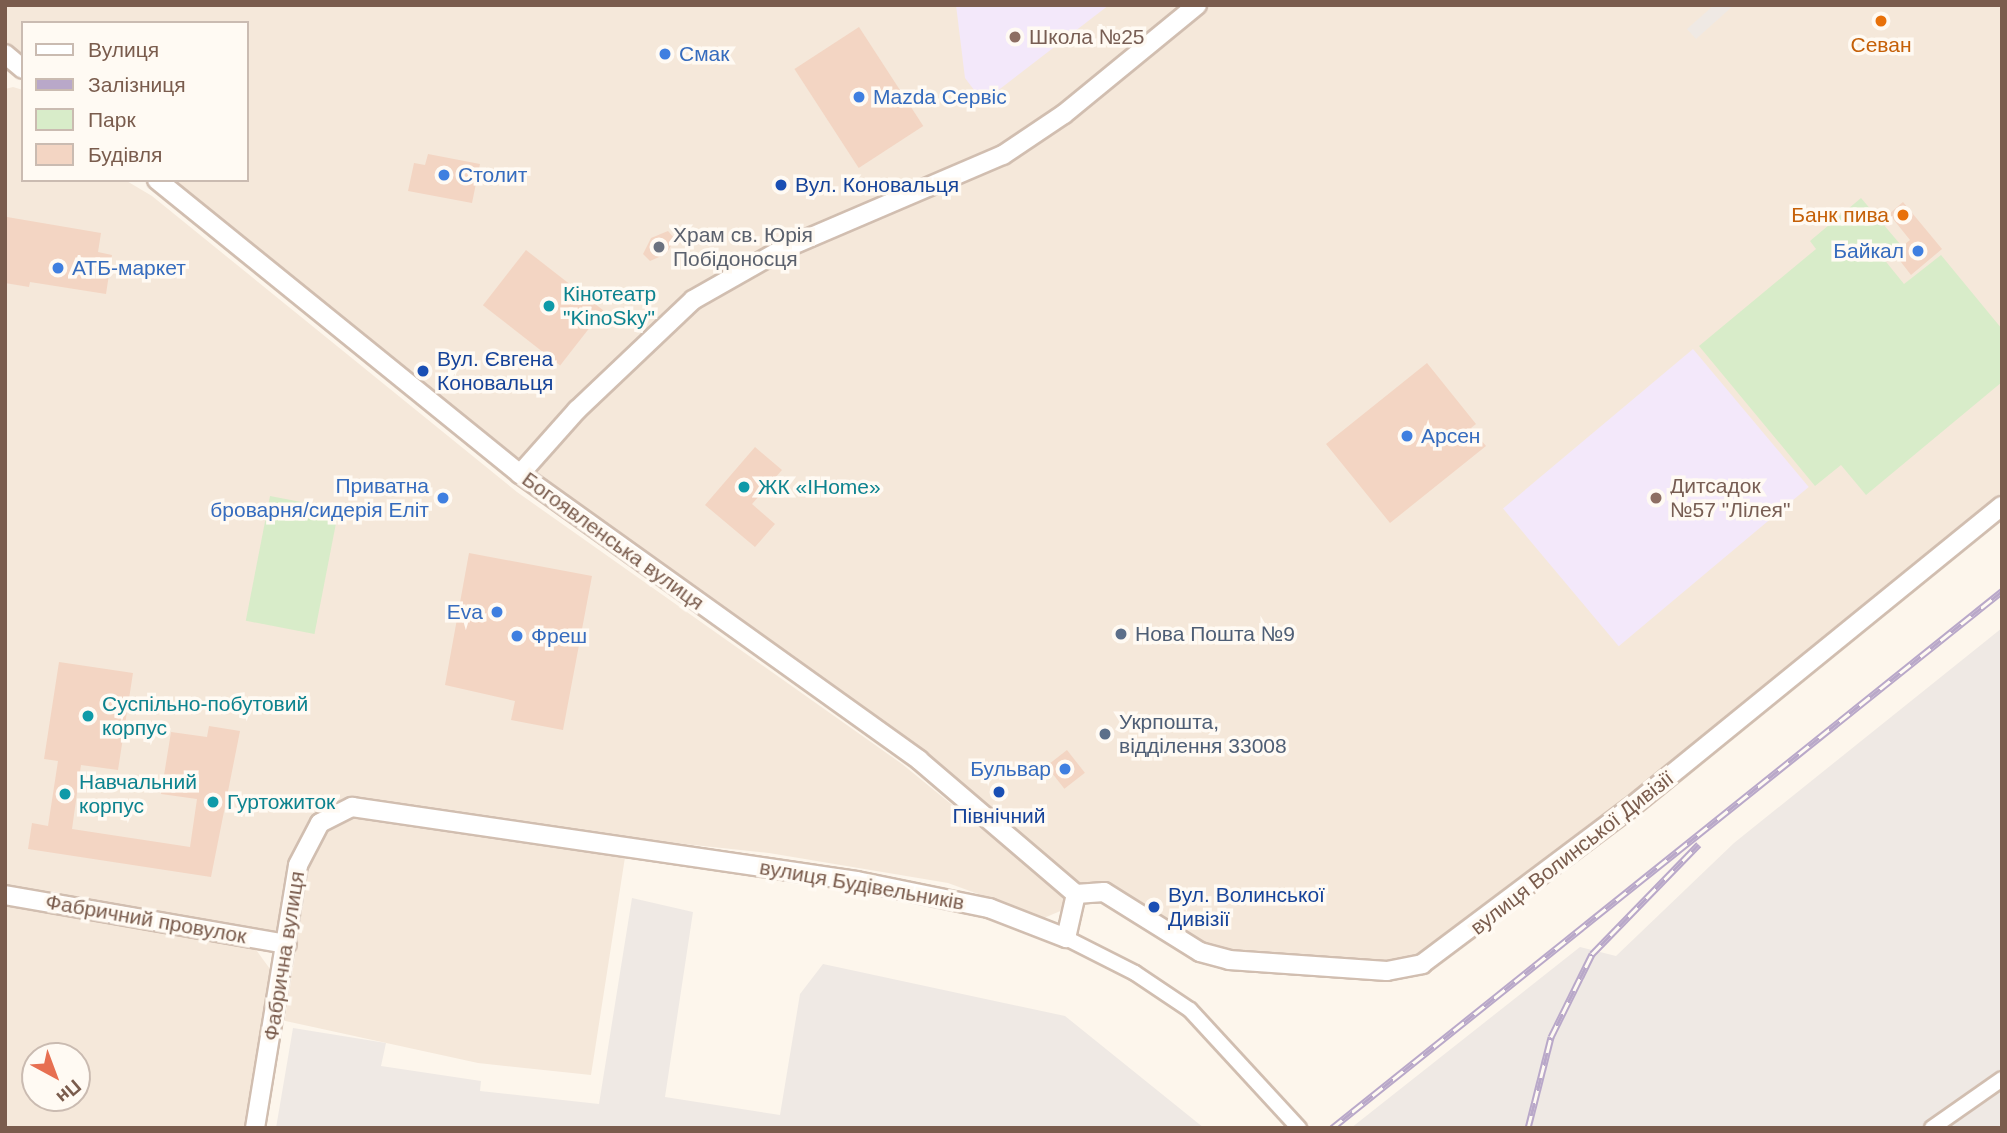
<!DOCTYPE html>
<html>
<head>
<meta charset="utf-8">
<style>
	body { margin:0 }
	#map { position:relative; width:2007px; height:1133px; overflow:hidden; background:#fdf6ec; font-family:Arial,sans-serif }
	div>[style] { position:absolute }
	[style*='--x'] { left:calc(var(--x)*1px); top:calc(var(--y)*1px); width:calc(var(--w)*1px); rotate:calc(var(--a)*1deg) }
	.residential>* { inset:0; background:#f5e8da }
	.industrial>* { inset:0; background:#efe9e4 }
	.education>* { inset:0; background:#f3e8fa; transform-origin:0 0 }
	.green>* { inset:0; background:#d8ecc9; transform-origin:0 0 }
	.building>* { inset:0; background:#f3d5c3; transform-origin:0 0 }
	.roads { filter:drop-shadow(2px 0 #d1beb0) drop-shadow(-2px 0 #d1beb0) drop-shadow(0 2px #d1beb0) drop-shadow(0 -2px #d1beb0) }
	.minor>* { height:14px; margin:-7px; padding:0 7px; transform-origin:7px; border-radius:7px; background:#fff }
	.tertiary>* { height:18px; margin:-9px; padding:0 9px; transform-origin:9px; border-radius:9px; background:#fff }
	.rail>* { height:7px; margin-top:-3.5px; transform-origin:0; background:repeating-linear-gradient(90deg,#fffaf3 0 13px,#b9a8c9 0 26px); box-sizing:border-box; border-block:2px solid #b9a8c9 }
	.dots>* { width:19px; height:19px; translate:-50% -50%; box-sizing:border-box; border:4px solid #fffaf3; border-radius:50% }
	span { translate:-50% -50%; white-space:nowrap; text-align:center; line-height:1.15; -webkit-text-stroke:7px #fffaf3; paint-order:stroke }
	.education-label { font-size:21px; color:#785e54 }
	.left { translate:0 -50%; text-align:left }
	.food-label { font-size:21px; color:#c56008 }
	.right { translate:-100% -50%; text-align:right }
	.shop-label { font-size:21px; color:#366cbe }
	.transit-label { font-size:21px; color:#164399 }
	.worship-label { font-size:21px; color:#5b616d }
	.culture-label { font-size:21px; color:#0d838f }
	.street-label { font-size:21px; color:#7a5c4d }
	.service-label { font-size:21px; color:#4e5e75 }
	.frame { position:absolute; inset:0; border:7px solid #7a5c4d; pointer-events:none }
	.legend { position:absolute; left:21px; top:21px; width:228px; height:161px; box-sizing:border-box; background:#fffaf3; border:2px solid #cabbb1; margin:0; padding:9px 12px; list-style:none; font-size:21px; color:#7a5c4d }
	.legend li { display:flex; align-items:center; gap:14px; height:35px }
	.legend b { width:35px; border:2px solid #cabbb1 }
	.north { position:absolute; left:21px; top:1042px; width:70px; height:70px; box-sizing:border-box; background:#fffaf3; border:2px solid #cabbb1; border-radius:50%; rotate:139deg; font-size:19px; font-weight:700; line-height:28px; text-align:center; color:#7a5c4d }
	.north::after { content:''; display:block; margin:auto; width:24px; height:32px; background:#e76f51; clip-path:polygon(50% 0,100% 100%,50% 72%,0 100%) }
</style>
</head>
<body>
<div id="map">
	<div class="residential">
		<div style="clip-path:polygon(5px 5px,2002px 5px,2002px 506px,1422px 964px,1229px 960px,1104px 892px,1076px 894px,1021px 845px,654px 570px,157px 180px,247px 180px,247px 23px,23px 23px,23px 69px,5px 54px)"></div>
		<div style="clip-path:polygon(13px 87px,23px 90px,23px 180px,125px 180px,152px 196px,517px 492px,902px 764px,1064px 896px,1065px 909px,1044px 918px,948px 883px,769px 853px,628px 838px,591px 1075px,478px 1063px,281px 1020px,295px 937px,5px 889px,5px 89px)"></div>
		<div style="clip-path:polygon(evenodd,5px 904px,254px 947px,270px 969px,245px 1128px,5px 1128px,5px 904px,35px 1056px,77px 1056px,77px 1098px,35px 1098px,35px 1056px)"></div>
	</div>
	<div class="industrial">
		<div style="clip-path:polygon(1714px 5px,1734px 5px,1696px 39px,1687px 29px)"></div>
		<div style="clip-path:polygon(2002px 628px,2002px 1128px,1351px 1128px,1580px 947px,1616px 956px,1734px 843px)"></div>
		<div style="clip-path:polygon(632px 898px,693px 912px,665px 1097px,780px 1115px,800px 994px,823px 964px,1065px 1016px,1204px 1128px,276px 1128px,293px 1028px,386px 1043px,381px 1066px,481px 1081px,480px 1091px,599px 1104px)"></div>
	</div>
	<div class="education">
		<div style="clip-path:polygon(956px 5px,1109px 5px,983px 102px,965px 78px)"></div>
		<div style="left:1693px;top:349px;width:180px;height:248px;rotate:50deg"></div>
	</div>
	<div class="green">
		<div style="clip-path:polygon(1861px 198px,1900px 244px,1883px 258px,1904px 284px,1941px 255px,2002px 329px,2002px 382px,1866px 495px,1841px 465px,1815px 486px,1699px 346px,1816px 249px,1810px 241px)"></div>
		<div style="left:270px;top:496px;width:70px;height:127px;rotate:11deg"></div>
	</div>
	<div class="building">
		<div style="left:859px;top:27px;width:118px;height:77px;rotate:57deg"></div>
		<div style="clip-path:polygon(428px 154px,480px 164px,472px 203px,408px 191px,414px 163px,425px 165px)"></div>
		<div style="clip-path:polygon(1903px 202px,1942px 249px,1911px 275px,1894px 253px,1910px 240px,1889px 214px)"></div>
		<div style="clip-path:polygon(7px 217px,101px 233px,98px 252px,112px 255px,106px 294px,30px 282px,29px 287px,5px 283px)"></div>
		<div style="clip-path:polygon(668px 231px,675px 239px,666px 254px,650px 261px,643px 254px,651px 238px)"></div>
		<div style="left:526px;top:250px;width:98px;height:70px;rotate:38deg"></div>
		<div style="clip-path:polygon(1427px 363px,1476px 424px,1471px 428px,1486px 446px,1390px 523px,1326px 444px)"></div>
		<div style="clip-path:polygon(755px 447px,782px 470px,752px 504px,775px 524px,755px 547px,705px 505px)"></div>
		<div style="clip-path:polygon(469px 553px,592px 576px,563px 730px,511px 720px,515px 701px,445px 685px)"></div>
		<div style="clip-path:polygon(59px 662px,133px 673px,118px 770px,81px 765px,72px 829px,190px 847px,197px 799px,161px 794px,171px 732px,207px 737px,209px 726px,240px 731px,211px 877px,28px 849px,32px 823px,48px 826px,58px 761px,44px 759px)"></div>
		<div style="left:1067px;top:750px;width:29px;height:26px;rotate:52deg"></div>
	</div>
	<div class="roads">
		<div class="minor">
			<div style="--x:1066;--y:938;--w:77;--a:26.9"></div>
			<div style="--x:1135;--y:973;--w:66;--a:33.9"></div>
			<div style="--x:1190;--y:1010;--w:161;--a:47.3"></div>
			<div style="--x:1932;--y:1128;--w:85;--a:-35"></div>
		</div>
		<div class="tertiary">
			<div style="--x:5;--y:54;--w:23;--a:40"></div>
			<div style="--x:157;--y:180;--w:467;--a:39"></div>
			<div style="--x:520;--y:474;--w:491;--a:35.6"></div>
			<div style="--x:919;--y:760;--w:206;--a:40.5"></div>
			<div style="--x:520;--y:474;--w:86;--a:-48.3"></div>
			<div style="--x:577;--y:410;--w:160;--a:-43.5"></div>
			<div style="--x:693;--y:300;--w:101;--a:-29.6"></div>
			<div style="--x:781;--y:250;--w:241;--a:-23.2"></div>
			<div style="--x:1003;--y:155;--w:73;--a:-33.9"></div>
			<div style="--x:1064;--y:114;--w:172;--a:-39.3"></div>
			<div style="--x:1076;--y:894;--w:28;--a:-4"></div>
			<div style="--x:1104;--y:892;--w:113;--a:32"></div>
			<div style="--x:1200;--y:952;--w:30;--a:15"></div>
			<div style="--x:1229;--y:960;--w:158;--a:4"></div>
			<div style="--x:1387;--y:971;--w:36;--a:-11"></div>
			<div style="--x:1422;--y:964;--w:260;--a:-36.9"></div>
			<div style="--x:1630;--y:808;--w:479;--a:-39.1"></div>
			<div style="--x:5;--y:895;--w:286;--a:9.9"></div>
			<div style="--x:255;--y:1128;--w:266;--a:-80.7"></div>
			<div style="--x:298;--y:865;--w:47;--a:-62.4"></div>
			<div style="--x:320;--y:823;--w:36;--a:-27"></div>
			<div style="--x:352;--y:807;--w:510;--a:8.34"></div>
			<div style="--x:857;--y:881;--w:135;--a:11.6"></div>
			<div style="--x:989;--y:908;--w:83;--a:21.3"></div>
			<div style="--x:1066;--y:938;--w:45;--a:-77.2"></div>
		</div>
	</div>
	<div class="rail">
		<div style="--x:1332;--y:1128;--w:859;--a:-38.71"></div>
		<div style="--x:1528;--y:1128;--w:94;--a:-75.8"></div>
		<div style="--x:1551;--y:1037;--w:93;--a:-63.7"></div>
		<div style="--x:1592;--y:954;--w:153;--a:-45.8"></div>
	</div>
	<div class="dots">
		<div style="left:1881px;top:21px;background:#e8710a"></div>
		<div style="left:1015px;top:37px;background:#8d6e63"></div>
		<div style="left:665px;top:54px;background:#3f7fe0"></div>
		<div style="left:859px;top:97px;background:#3f7fe0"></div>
		<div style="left:444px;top:175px;background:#3f7fe0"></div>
		<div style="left:781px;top:185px;background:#1a4fb4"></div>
		<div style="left:1903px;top:215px;background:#e8710a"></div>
		<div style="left:659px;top:247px;background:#6b7280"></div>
		<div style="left:1918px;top:251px;background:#3f7fe0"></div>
		<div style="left:58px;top:268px;background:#3f7fe0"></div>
		<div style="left:549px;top:306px;background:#0f9aa8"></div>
		<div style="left:423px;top:371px;background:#1a4fb4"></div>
		<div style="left:1407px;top:436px;background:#3f7fe0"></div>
		<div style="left:744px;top:487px;background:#0f9aa8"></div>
		<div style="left:443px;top:498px;background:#3f7fe0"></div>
		<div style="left:1656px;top:498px;background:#8d6e63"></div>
		<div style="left:497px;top:612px;background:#3f7fe0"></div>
		<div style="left:1121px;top:634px;background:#5c6f8a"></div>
		<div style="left:517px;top:636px;background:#3f7fe0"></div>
		<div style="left:88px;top:716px;background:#0f9aa8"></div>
		<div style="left:1105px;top:734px;background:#5c6f8a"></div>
		<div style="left:1065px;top:769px;background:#3f7fe0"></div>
		<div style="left:999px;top:792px;background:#1a4fb4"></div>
		<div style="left:65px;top:794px;background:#0f9aa8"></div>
		<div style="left:213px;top:802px;background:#0f9aa8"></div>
		<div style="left:1154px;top:907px;background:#1a4fb4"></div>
	</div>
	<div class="education-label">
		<span class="left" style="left:1029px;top:37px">Школа №25</span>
		<span class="left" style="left:1670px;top:498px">Дитсадок<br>№57 "Лілея"</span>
	</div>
	<div class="food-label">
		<span style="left:1881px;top:45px">Севан</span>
		<span class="right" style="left:1889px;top:215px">Банк пива</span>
	</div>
	<div class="shop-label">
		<span class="left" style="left:679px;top:54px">Смак</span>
		<span class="left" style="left:873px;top:97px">Mazda Сервіс</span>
		<span class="left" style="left:458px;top:175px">Столит</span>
		<span class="right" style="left:1904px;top:251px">Байкал</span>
		<span class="left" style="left:72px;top:268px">АТБ-маркет</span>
		<span class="left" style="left:1421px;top:436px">Арсен</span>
		<span class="right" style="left:429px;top:498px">Приватна<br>броварня/сидерія Еліт</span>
		<span class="right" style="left:483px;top:612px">Eva</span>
		<span class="left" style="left:531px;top:636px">Фреш</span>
		<span class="right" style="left:1051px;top:769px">Бульвар</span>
	</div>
	<div class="transit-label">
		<span class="left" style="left:795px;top:185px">Вул. Коновальця</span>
		<span class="left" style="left:437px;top:371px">Вул. Євгена<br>Коновальця</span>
		<span style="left:999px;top:816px">Північний</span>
		<span class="left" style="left:1168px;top:907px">Вул. Волинської<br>Дивізії</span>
	</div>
	<div class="worship-label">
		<span class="left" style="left:673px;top:247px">Храм св. Юрія<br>Побідоносця</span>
	</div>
	<div class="culture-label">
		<span class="left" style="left:563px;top:306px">Кінотеатр<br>"KinoSky"</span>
		<span class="left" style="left:758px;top:487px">ЖК «IHome»</span>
		<span class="left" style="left:102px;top:716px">Суспільно-побутовий<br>корпус</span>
		<span class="left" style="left:79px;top:794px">Навчальний<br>корпус</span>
		<span class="left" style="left:227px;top:802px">Гуртожиток</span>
	</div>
	<div class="street-label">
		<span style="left:613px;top:541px;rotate:36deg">Богоявленська вулиця</span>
		<span style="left:1572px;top:853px;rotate:-38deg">вулиця Волинської Дивізії</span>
		<span style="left:862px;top:885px;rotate:10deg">вулиця Будівельників</span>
		<span style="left:146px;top:919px;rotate:10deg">Фабричний провулок</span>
		<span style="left:284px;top:956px;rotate:-81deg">Фабрична вулиця</span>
	</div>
	<div class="service-label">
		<span class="left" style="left:1135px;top:634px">Нова Пошта №9</span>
		<span class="left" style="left:1119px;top:734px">Укрпошта,<br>відділення 33008</span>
	</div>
	<div class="frame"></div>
	<ul class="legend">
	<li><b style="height:9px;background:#fff"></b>Вулиця</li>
	<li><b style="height:9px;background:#b9a8c9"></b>Залізниця</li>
	<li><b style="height:19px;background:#d8ecc9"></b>Парк</li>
	<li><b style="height:19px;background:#f3d5c3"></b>Будівля</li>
	</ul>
	<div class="north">Пн</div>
</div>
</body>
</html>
